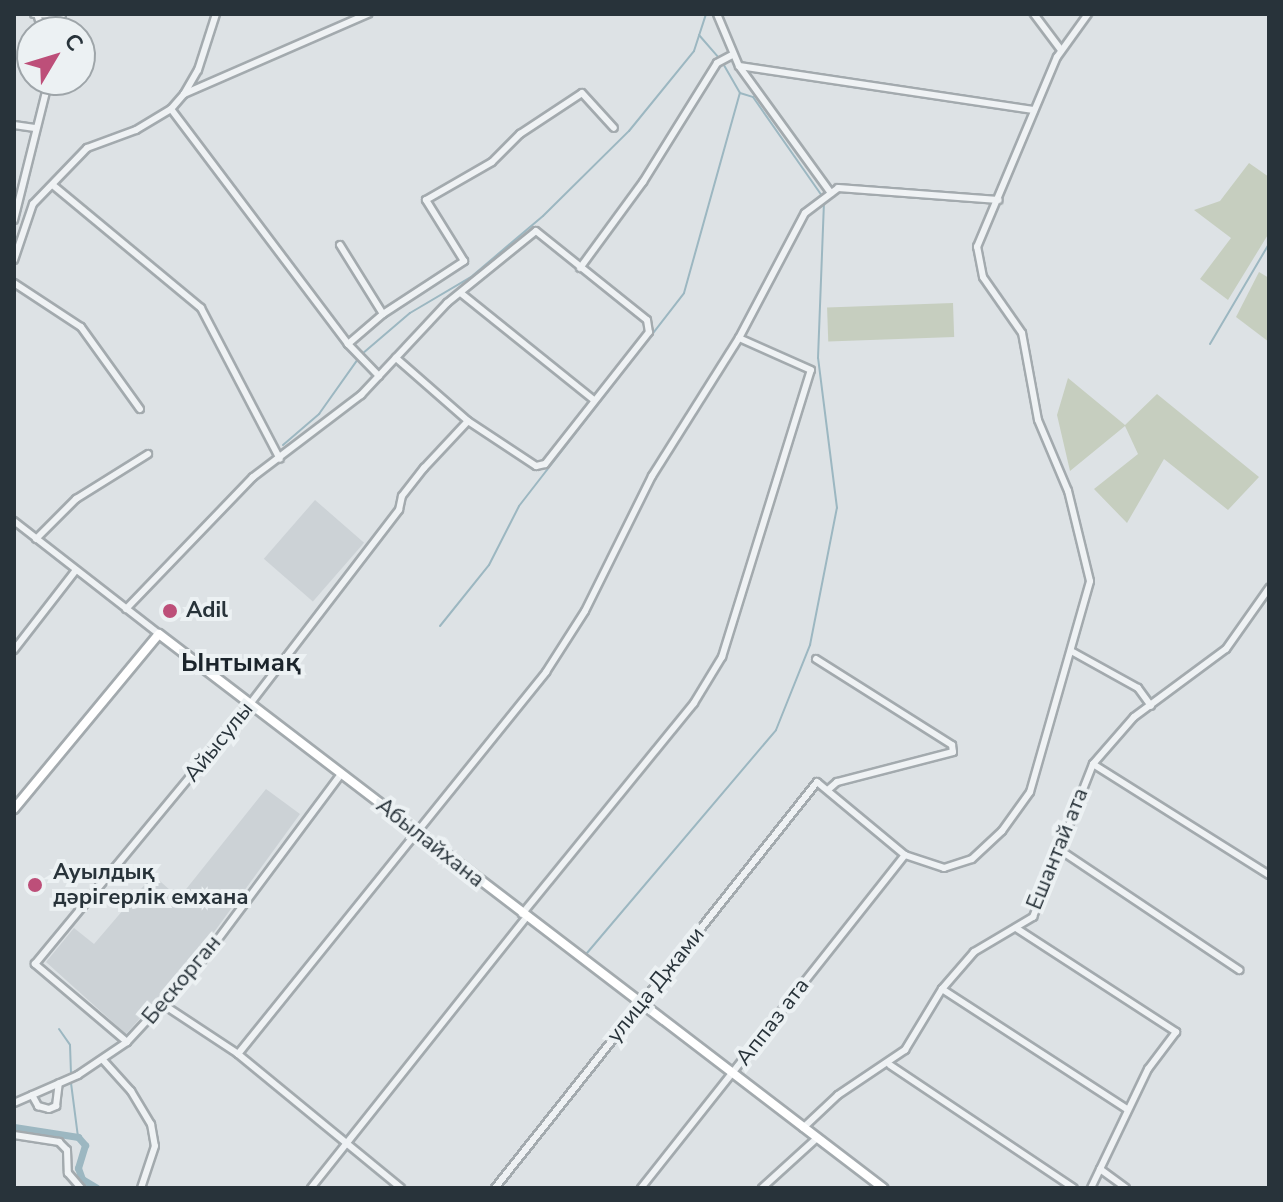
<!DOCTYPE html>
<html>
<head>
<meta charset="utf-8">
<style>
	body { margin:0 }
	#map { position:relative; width:1283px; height:1202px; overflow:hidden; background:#dde2e5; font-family:"Nunito Sans",sans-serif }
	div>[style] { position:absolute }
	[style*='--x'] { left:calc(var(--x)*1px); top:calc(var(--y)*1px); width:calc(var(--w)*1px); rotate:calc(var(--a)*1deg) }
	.built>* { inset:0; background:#ccd2d6; transform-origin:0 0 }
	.green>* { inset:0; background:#c6cebf; transform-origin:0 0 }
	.stream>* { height:2px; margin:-1px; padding:0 1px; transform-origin:1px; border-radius:1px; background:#9cb7c1 }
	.canal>* { height:7px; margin:-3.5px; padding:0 3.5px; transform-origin:3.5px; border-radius:3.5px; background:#9cb7c1 }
	.roads { filter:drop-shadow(2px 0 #a3aaae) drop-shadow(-2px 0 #a3aaae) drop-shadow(0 2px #a3aaae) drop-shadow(0 -2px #a3aaae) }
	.street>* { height:6px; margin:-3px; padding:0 3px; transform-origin:3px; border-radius:3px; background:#eff2f4 }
	.secondary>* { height:8px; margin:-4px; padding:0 4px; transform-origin:4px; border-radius:4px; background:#fff }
	.dots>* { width:22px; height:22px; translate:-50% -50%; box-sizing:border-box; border:4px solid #ecf1f3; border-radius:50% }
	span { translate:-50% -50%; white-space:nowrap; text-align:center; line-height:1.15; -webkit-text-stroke:8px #ecf1f3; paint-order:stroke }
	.poi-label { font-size:22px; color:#28333a; font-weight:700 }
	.left { translate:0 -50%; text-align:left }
	.street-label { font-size:22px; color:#28333a }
	.quarter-label { font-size:26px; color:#1b242b; font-weight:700 }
	.frame { position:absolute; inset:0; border:16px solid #28333a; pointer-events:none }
	.north { position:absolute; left:16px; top:16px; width:80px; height:80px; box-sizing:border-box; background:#ecf1f3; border:2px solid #9ea5a9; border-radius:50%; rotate:52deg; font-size:22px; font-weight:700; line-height:32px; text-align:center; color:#28333a }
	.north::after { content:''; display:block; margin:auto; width:28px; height:36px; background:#bd4f79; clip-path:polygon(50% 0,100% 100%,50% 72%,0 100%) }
</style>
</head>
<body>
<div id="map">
	<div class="built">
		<div style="left:315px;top:500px;width:65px;height:78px;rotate:41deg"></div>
		<div style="clip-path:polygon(266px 789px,300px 814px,201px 950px,126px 1034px,46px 962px,74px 928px,94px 944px,153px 875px,179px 898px)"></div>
	</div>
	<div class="green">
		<div style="clip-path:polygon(1249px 163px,1269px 177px,1269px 233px,1228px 300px,1200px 279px,1231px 238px,1194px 210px,1220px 201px)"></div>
		<div style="clip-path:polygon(1259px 272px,1269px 278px,1269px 342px,1236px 317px)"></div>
		<div style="left:953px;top:303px;width:34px;height:126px;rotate:88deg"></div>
		<div style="clip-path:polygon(1068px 378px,1125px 425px,1157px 394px,1259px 477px,1228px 510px,1164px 459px,1127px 523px,1094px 489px,1138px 454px,1125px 426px,1070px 471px,1057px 415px)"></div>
	</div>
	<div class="stream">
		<div style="--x:699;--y:35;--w:30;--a:49"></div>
		<div style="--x:740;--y:93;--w:14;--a:17"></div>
		<div style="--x:753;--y:97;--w:121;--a:55.1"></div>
		<div style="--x:1210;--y:344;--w:116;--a:-59.5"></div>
		<div style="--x:362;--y:354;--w:63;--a:-40.5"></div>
		<div style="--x:410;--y:313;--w:71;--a:-30.5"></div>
		<div style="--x:471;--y:277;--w:94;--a:-40.3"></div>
		<div style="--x:543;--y:216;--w:121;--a:-44.7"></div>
		<div style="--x:629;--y:131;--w:103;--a:-50.9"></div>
		<div style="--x:694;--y:51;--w:39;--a:-72"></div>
		<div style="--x:283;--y:445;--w:48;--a:-40.7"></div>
		<div style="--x:319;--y:414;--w:67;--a:-54.7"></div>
		<div style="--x:440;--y:626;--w:78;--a:-51.2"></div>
		<div style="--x:489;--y:565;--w:66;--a:-63"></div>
		<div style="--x:519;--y:506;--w:269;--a:-52.2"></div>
		<div style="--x:684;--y:293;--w:208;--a:-74.4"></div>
		<div style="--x:740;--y:93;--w:34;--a:-120"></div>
		<div style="--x:587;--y:953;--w:292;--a:-49.7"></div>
		<div style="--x:776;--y:730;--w:92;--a:-68.2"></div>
		<div style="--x:810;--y:645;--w:140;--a:-78.9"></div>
		<div style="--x:837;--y:508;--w:151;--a:-97.2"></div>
		<div style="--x:818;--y:358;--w:156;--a:-87.8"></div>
		<div style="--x:59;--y:1029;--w:19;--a:55"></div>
		<div style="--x:70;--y:1045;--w:27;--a:88"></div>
		<div style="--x:71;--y:1083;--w:54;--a:82.6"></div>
	</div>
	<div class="canal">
		<div style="--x:14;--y:1127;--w:65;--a:8.9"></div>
		<div style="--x:78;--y:1137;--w:11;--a:49"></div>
		<div style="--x:85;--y:1145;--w:24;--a:107"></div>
		<div style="--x:78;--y:1168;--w:12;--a:70"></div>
		<div style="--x:82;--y:1179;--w:17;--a:31"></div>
	</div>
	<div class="roads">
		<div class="street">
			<div style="--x:34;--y:14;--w:28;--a:2"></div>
			<div style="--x:37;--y:14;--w:19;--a:72"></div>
			<div style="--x:717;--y:14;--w:56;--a:67.1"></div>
			<div style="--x:739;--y:66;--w:157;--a:54.1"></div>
			<div style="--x:1034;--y:14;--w:45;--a:53.1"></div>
			<div style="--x:739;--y:66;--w:298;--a:8.5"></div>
			<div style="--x:184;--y:94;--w:201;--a:-23.5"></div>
			<div style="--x:171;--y:109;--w:294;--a:53"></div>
			<div style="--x:14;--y:125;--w:21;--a:8"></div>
			<div style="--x:54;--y:186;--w:191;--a:39.7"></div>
			<div style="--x:201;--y:308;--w:170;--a:62.4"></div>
			<div style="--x:14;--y:220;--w:144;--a:-76"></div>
			<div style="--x:340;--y:245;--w:81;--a:58.1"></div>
			<div style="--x:14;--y:260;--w:59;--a:-71.3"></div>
			<div style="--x:33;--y:204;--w:78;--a:-46"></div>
			<div style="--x:87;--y:148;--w:52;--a:-20.2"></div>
			<div style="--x:136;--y:130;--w:41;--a:-31"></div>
			<div style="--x:171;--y:109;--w:20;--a:-49"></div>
			<div style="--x:184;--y:94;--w:28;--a:-60"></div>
			<div style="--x:198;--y:70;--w:59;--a:-72.2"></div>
			<div style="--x:580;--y:268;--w:107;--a:-53.8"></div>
			<div style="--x:643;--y:182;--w:140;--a:-58.1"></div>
			<div style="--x:717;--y:63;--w:17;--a:-28"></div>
			<div style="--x:14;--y:283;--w:80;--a:33.3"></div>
			<div style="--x:81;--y:327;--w:101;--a:54.3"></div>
			<div style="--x:462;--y:294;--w:169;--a:38.8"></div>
			<div style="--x:379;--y:376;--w:45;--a:-134.1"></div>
			<div style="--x:348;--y:344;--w:46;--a:-40.6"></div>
			<div style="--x:383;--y:314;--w:97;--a:-33.2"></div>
			<div style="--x:464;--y:261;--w:72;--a:-121.9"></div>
			<div style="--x:426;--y:200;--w:76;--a:-29.9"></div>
			<div style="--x:492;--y:162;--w:40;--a:-45"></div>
			<div style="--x:520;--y:134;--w:74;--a:-33.5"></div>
			<div style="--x:582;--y:93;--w:47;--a:47.6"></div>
			<div style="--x:14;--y:521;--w:184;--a:37.9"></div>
			<div style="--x:36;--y:539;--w:57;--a:-45"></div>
			<div style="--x:76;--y:499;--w:85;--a:-32"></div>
			<div style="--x:126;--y:609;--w:183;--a:-46.1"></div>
			<div style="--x:253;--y:477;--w:136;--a:-37.2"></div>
			<div style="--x:361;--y:395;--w:126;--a:-46.9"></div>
			<div style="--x:447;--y:303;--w:114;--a:-39"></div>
			<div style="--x:536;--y:231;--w:142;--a:38.7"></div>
			<div style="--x:647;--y:320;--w:12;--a:81"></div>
			<div style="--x:649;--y:332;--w:168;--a:128.2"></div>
			<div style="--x:545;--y:464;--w:9;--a:167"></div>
			<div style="--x:536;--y:466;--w:82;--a:-146.5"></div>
			<div style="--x:468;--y:421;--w:96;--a:-138.8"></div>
			<div style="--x:14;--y:650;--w:101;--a:-52.2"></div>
			<div style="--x:1073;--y:652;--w:74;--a:29"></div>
			<div style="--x:1138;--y:688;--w:22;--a:54"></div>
			<div style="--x:816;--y:659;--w:161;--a:32.3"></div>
			<div style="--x:952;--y:745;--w:7;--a:82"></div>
			<div style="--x:953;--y:752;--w:120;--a:165.5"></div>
			<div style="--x:837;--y:782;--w:11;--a:139"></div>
			<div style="--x:1093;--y:764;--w:208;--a:32.2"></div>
			<div style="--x:1060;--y:850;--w:216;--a:33.8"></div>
			<div style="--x:522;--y:914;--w:272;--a:-50.8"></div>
			<div style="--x:694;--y:703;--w:54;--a:-58.7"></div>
			<div style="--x:722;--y:657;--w:300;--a:-72.8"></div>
			<div style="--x:811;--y:370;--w:79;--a:-156"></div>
			<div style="--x:1016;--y:928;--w:191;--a:33"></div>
			<div style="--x:1176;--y:1032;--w:46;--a:127.1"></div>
			<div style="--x:1148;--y:1069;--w:132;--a:115.6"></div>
			<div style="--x:942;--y:989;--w:221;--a:33"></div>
			<div style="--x:164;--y:1005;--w:89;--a:33.5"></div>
			<div style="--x:238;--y:1054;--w:211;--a:39.4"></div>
			<div style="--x:127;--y:1042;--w:121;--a:-139.7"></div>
			<div style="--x:35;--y:964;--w:337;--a:-50.4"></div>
			<div style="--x:250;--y:704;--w:245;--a:-52.5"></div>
			<div style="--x:399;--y:510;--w:14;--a:-78"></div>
			<div style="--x:402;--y:496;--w:36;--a:-52"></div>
			<div style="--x:424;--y:468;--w:64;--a:-46.9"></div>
			<div style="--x:238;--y:1054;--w:491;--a:-51.1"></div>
			<div style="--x:546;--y:672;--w:72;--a:-57.4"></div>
			<div style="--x:585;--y:611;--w:151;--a:-63.6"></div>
			<div style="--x:652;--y:476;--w:163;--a:-57.8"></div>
			<div style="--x:739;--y:338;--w:141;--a:-62.2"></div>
			<div style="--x:805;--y:213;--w:41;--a:-37.1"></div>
			<div style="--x:838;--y:188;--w:161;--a:4.3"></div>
			<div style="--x:103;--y:1060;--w:42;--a:47.9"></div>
			<div style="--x:131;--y:1091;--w:39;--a:59"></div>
			<div style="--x:151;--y:1124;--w:22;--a:80"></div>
			<div style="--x:155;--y:1146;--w:44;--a:108.4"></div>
			<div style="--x:890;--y:1065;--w:221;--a:33.8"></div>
			<div style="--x:32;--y:1095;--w:13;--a:61"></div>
			<div style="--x:38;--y:1106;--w:11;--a:15"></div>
			<div style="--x:49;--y:1109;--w:8;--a:-23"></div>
			<div style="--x:56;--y:1106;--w:23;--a:-83"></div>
			<div style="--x:14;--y:1103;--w:70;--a:-23.6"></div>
			<div style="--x:78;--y:1075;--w:59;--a:-34"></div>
			<div style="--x:127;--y:1042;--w:109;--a:-47.2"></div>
			<div style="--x:201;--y:962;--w:234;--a:-53.3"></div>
			<div style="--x:803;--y:1128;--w:48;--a:-43.3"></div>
			<div style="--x:838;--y:1095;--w:81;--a:-33.9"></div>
			<div style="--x:905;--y:1050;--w:71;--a:-58.8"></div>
			<div style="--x:942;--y:989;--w:49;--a:-49.1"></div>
			<div style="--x:974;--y:952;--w:69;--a:-30.7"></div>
			<div style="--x:1033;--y:917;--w:164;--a:-68.6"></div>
			<div style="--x:1093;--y:764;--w:62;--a:-48.9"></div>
			<div style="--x:1134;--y:717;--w:114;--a:-36.5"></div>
			<div style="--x:1226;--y:649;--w:75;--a:-54.8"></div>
			<div style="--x:14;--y:1135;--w:46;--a:8.8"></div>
			<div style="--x:59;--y:1142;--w:11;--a:45"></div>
			<div style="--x:67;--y:1150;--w:23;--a:88"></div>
			<div style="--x:68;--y:1173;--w:20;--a:49"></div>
			<div style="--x:1100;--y:1169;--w:32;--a:36"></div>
			<div style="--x:311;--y:1188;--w:345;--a:-51.5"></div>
			<div style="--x:495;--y:1188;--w:518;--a:-51.58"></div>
			<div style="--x:817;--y:782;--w:114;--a:39.7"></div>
			<div style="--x:905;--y:855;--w:41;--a:18.4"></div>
			<div style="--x:944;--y:868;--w:29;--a:-18"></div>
			<div style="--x:972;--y:859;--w:41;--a:-43"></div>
			<div style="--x:1002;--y:831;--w:48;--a:-54.3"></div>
			<div style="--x:1030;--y:792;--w:219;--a:-74.1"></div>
			<div style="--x:1090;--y:581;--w:93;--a:-103.7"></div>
			<div style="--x:1068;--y:491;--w:77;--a:-112.9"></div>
			<div style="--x:1038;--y:420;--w:88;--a:-100.4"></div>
			<div style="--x:1022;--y:333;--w:68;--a:-124.9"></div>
			<div style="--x:983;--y:277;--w:31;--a:-101"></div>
			<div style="--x:977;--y:247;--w:206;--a:-67.2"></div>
			<div style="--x:1057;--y:57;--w:53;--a:-54.2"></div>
			<div style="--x:641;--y:1188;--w:425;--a:-51.6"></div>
			<div style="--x:762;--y:1188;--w:74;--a:-42.3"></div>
		</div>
		<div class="secondary">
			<div style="--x:14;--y:809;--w:227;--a:-50.4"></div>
			<div style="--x:159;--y:634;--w:912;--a:37.42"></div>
		</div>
	</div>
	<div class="dots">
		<div style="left:170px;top:611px;background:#bd4f79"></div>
		<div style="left:35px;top:885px;background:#bd4f79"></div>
	</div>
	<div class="poi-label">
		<span class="left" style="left:186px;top:611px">Adil</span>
		<span class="left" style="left:53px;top:885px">Ауылдық<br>дәрігерлік емхана</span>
	</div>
	<div class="street-label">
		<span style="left:219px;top:742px;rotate:-51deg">Айысулы</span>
		<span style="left:430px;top:843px;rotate:38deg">Абылайхана</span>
		<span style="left:1058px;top:849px;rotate:-68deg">Ешантай ата</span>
		<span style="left:182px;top:980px;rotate:-50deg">Бескорган</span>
		<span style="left:656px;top:985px;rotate:-51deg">улица Джами</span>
		<span style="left:773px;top:1022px;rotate:-52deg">Аппаз ата</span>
	</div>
	<div class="quarter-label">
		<span style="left:241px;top:663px">Ынтымақ</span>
	</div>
	<div class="frame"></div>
	<div class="north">С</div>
</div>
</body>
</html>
